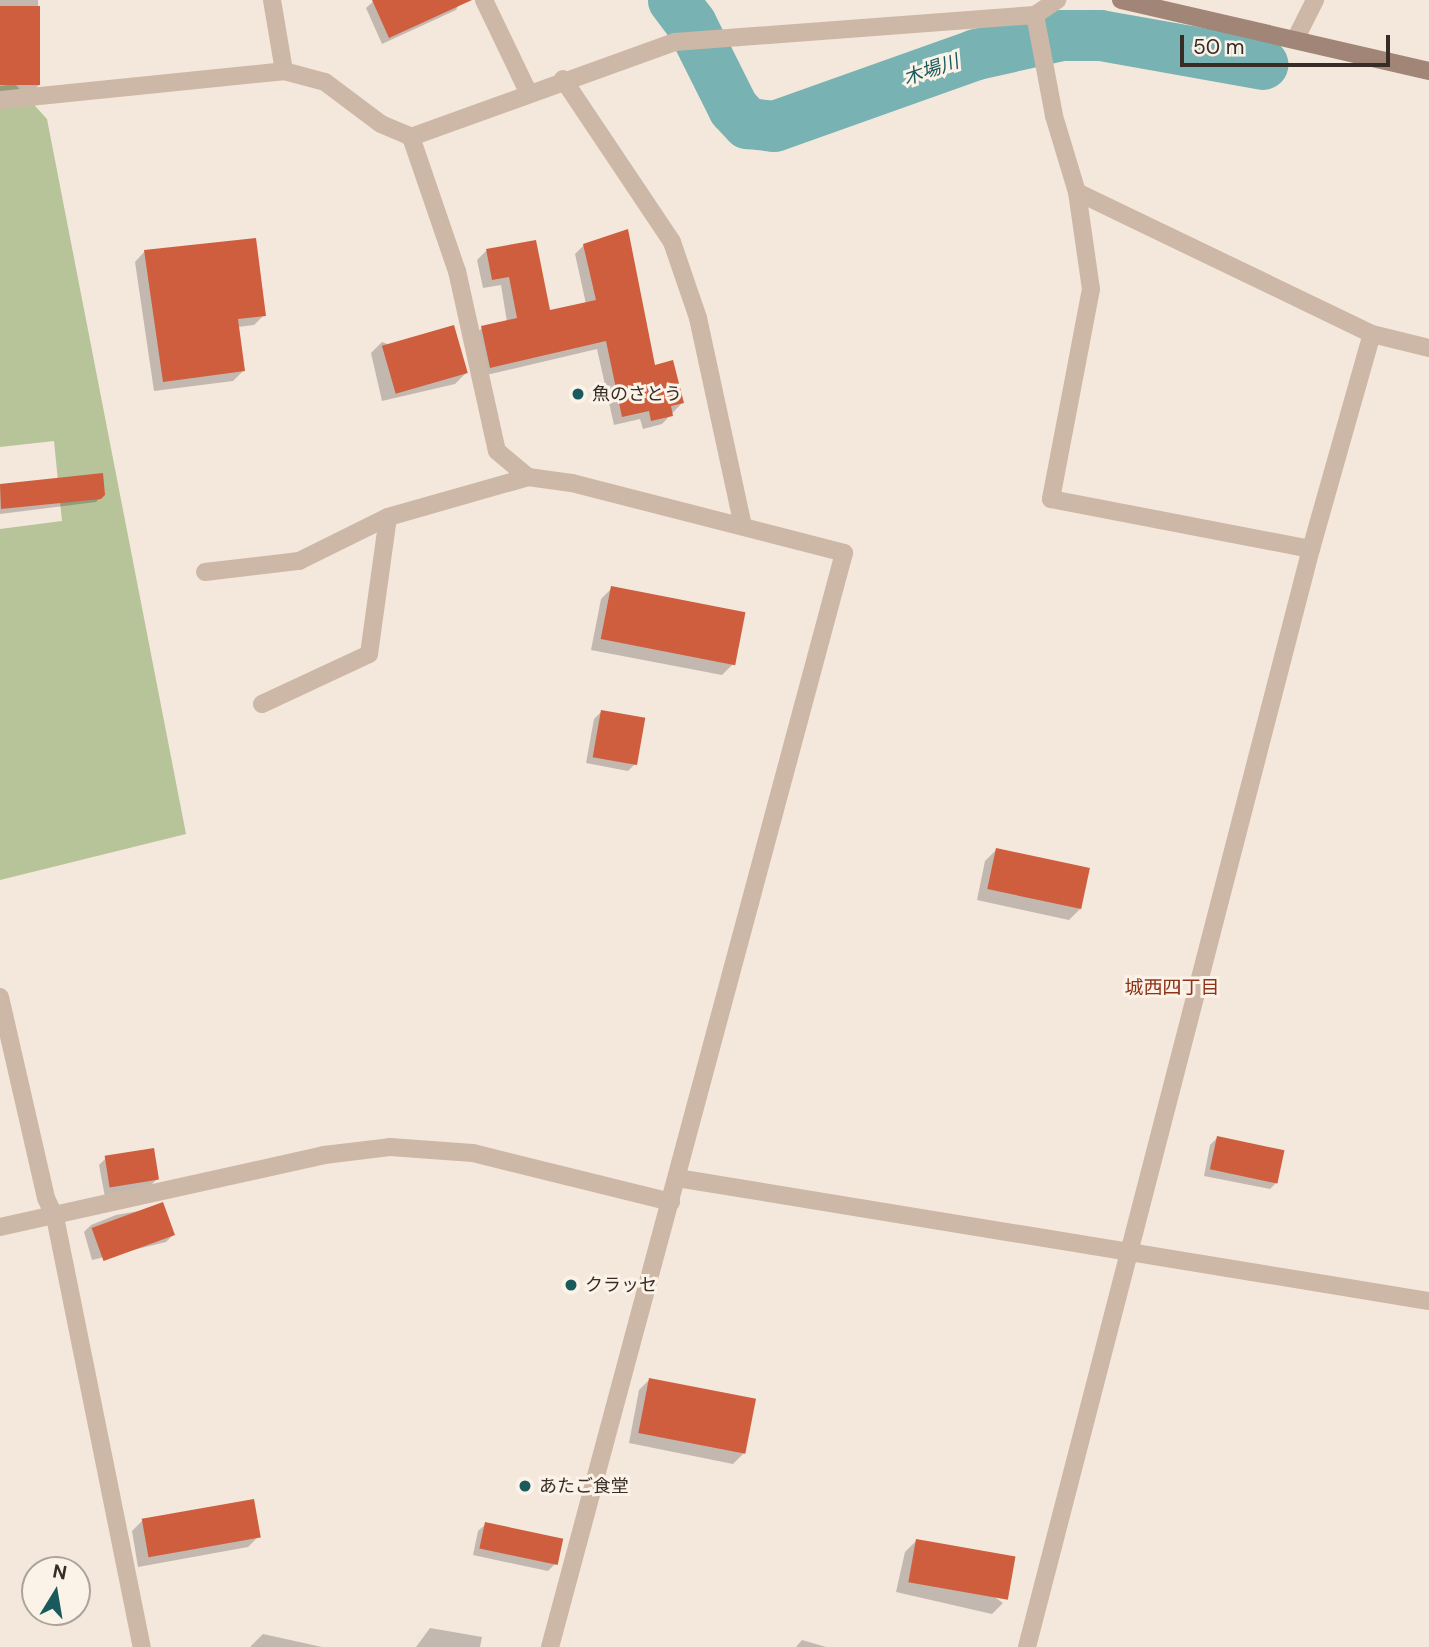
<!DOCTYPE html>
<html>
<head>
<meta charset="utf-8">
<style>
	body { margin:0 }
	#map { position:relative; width:1429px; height:1647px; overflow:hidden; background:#f4e7db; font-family:"DM Sans","Noto Sans JP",sans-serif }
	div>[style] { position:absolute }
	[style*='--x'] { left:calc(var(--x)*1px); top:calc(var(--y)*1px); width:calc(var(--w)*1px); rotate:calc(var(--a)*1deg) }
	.green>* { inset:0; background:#b7c49a }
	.shadow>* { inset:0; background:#0003 }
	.river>* { height:51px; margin:-25.5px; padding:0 25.5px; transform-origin:25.5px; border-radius:25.5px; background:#78b2b3 }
	.building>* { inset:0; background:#cf5e3e; transform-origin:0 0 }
	.minor>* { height:18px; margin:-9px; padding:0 9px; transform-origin:9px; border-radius:9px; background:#cdb7a6 }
	.secondary>* { height:18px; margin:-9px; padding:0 9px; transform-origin:9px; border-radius:9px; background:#a18577 }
	.dots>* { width:19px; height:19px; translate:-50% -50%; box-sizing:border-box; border:4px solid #fbf2e8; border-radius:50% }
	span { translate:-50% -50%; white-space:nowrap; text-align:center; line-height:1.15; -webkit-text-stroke:6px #fbf2e8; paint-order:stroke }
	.poi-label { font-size:18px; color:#382c27 }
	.left { translate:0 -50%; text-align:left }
	.water-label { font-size:19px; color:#1a5a5d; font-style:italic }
	.neighbourhood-label { font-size:19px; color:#8d331a }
	.north { position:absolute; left:21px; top:1556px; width:70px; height:70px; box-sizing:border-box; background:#fbf2e8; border:2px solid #ada39b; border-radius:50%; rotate:11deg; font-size:19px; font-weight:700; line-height:28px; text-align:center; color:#382c27 }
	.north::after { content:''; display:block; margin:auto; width:24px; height:32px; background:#1a5a5d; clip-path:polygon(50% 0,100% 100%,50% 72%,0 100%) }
	.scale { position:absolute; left:1180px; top:35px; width:210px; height:32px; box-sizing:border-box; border:4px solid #382c27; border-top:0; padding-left:9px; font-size:21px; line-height:24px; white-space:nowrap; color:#382c27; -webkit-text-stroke:5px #fbf2e8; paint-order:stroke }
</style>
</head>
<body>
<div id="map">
	<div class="green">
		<div style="clip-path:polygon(15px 84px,47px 119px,186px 834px,0 880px,0 529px,62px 521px,54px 441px,0 447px,0 86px)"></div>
	</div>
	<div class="shadow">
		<div style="clip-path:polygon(0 0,38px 0,40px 84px,29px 95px,0 95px)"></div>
		<div style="clip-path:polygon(461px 0,456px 10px,382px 44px,366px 8px,375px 0)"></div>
		<div style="clip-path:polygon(584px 245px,654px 367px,682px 403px,662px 424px,643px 429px,640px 419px,614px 425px,597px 349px,482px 376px,473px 337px,482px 328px,507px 322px,501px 285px,483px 288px,477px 260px,486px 251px,548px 312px,586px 304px,575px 254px)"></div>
		<div style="clip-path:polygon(144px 252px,264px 315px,254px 325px,238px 327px,243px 371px,233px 381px,154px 391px,135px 262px)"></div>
		<div style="clip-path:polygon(382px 342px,466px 373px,455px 384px,382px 401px,371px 353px)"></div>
		<div style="clip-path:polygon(102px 475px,104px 494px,96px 502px,0 514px,0 486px)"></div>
		<div style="clip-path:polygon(612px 588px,733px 664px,722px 675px,591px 650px,601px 599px)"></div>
		<div style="clip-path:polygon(601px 712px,635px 764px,628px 771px,586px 763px,594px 719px)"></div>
		<div style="clip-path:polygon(996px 850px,1080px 909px,1069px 920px,977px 900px,985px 861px)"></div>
		<div style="clip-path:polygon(1217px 1138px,1277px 1182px,1270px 1189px,1204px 1176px,1210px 1145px)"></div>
		<div style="clip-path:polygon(106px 1158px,157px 1179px,150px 1186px,105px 1197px,99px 1165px)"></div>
		<div style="clip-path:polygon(162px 1207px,173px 1235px,166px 1242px,92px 1260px,84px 1232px,91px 1225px,116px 1215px)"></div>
		<div style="clip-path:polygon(650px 1379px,744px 1453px,733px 1464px,629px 1443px,639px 1390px)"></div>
		<div style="clip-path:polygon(143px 1520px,259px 1536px,248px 1547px,138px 1567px,132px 1531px)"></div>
		<div style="clip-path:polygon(486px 1524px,555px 1564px,548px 1571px,473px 1555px,478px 1531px)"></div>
		<div style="clip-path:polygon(916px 1541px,1003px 1603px,992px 1614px,896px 1592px,905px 1552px)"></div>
		<div style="clip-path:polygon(430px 1628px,482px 1637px,480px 1647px,416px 1647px)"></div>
		<div style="clip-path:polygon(263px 1634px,322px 1647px,250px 1647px)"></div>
		<div style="clip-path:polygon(802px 1640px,826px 1647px,796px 1647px)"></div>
	</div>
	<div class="river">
		<div style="--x:673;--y:0;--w:30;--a:53"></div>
		<div style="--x:691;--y:24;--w:94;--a:63.4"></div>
		<div style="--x:733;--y:108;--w:21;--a:47"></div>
		<div style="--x:747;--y:123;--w:27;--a:6"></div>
		<div style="--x:774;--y:126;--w:214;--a:-19.6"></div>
		<div style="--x:976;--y:54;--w:88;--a:-12.5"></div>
		<div style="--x:1062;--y:35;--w:38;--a:0"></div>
		<div style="--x:1100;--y:35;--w:165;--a:10.1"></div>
	</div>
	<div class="building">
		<div style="clip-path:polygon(372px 0,472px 0,389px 38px)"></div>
		<div style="left:0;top:6px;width:40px;height:79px"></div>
		<div style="clip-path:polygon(628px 229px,655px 365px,673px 360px,684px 403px,671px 406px,673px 416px,651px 421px,649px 411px,622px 417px,606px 341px,490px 368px,481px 326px,517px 318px,509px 277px,492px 280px,486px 249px,536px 240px,550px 310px,596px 300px,583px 244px)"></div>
		<div style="clip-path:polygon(256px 238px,266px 316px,238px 319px,245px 371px,163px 382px,144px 250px)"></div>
		<div style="left:454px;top:325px;width:50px;height:75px;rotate:74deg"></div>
		<div style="clip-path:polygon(103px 473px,105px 495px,101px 499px,1px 509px,0 484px)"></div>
		<div style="left:611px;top:586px;width:137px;height:54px;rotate:11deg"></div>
		<div style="left:601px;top:710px;width:45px;height:48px;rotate:10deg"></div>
		<div style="left:996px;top:848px;width:96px;height:42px;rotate:12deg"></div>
		<div style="left:1217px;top:1136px;width:69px;height:34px;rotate:12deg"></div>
		<div style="left:154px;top:1148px;width:32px;height:50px;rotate:81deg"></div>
		<div style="left:163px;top:1202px;width:35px;height:76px;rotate:70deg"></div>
		<div style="left:649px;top:1378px;width:109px;height:56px;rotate:11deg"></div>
		<div style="left:254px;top:1499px;width:39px;height:114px;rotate:80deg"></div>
		<div style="left:485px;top:1522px;width:80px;height:27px;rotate:12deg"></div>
		<div style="left:916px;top:1539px;width:101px;height:44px;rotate:10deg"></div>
	</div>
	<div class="minor">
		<div style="--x:272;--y:0;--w:72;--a:80.4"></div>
		<div style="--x:484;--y:0;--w:102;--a:64.4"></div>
		<div style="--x:1035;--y:15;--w:103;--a:79.3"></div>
		<div style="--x:1054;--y:116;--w:79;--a:73.2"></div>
		<div style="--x:1077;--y:192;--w:98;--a:81.8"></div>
		<div style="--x:1091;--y:289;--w:214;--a:100.8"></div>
		<div style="--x:1051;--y:499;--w:265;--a:10.9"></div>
		<div style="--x:1295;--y:40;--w:45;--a:-63.4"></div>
		<div style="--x:563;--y:79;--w:196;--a:56.2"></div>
		<div style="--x:672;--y:242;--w:80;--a:71.1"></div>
		<div style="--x:698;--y:318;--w:213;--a:77.8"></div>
		<div style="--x:0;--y:100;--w:285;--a:-5.8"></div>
		<div style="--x:284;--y:71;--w:42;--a:15"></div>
		<div style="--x:325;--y:82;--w:70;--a:36.9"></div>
		<div style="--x:381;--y:124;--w:33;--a:23"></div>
		<div style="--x:411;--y:137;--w:281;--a:-19.8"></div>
		<div style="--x:675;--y:42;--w:361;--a:-4.3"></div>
		<div style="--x:1035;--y:15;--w:27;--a:-34"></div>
		<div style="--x:411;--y:137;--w:142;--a:71.1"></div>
		<div style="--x:457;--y:271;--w:184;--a:77.5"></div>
		<div style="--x:497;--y:451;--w:40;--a:40"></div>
		<div style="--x:528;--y:477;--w:44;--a:7.8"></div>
		<div style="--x:572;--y:483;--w:281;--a:14.4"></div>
		<div style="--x:844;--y:553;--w:1133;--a:105.04"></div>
		<div style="--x:1077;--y:192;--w:327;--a:25.7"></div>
		<div style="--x:1372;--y:334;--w:59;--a:13.8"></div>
		<div style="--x:205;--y:572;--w:95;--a:-6.7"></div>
		<div style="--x:299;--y:561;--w:99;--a:-26.3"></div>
		<div style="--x:262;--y:704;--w:118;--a:-25"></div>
		<div style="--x:369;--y:654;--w:138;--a:-82.1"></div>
		<div style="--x:388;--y:517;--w:146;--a:-15.9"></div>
		<div style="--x:0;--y:997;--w:206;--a:77.1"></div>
		<div style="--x:46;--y:1198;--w:21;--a:65"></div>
		<div style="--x:55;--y:1217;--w:439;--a:78.6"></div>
		<div style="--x:677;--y:1178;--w:762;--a:9.29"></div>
		<div style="--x:0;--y:1227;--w:332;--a:-12.5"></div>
		<div style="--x:324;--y:1155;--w:66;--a:-6.9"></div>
		<div style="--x:390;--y:1147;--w:83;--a:4.1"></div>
		<div style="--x:473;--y:1153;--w:204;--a:13.9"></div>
		<div style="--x:1027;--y:1647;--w:1134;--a:-75.5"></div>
		<div style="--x:1311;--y:549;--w:223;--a:-74.2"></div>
	</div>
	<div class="secondary">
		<div style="--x:1121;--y:0;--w:316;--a:13"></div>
	</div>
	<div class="dots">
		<div style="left:578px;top:394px;background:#1a5a5d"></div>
		<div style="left:571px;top:1285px;background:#1a5a5d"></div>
		<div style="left:525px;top:1486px;background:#1a5a5d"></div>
	</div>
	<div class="poi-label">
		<span class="left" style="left:592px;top:394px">魚のさとう</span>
		<span class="left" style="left:585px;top:1285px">クラッセ</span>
		<span class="left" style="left:539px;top:1486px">あたご食堂</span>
	</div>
	<div class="water-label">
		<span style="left:931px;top:70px;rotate:-19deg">木場川</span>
	</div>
	<div class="neighbourhood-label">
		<span style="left:1172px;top:988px">城西四丁目</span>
	</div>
	<div class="north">N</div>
	<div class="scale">50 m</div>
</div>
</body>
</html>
